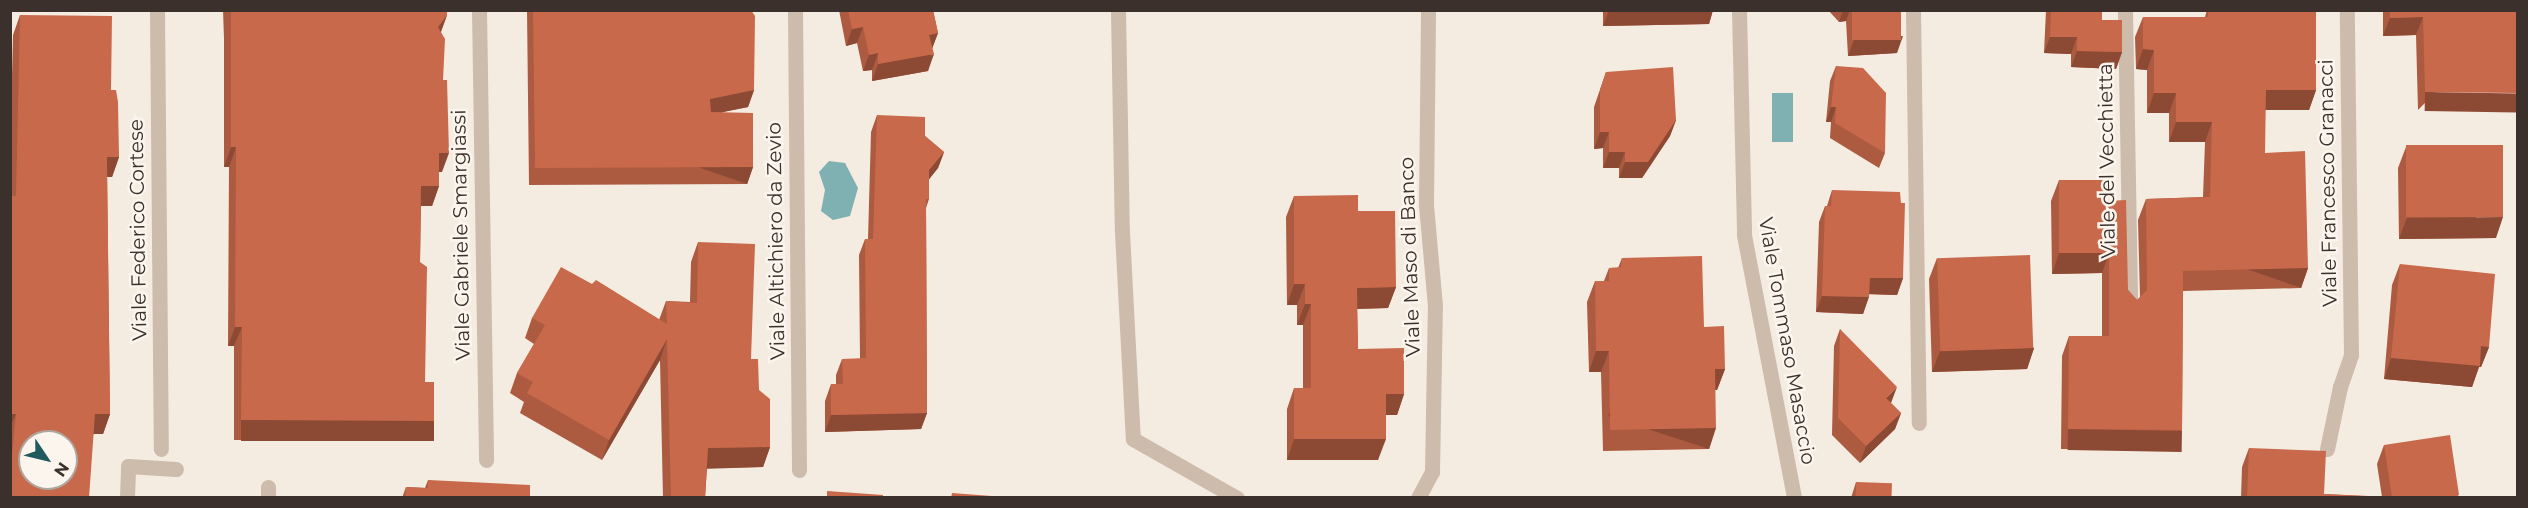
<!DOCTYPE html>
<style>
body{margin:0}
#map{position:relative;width:2528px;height:508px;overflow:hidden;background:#f4ebe1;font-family:Montserrat,sans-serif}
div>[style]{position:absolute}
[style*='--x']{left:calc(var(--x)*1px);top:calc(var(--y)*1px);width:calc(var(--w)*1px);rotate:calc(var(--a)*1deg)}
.water>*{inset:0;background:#7fb0b2;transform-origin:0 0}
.minor>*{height:15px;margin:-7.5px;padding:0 7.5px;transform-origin:7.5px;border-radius:7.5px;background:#cdbbac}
.wall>*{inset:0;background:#ac5a40}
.shaded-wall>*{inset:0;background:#8c4a34;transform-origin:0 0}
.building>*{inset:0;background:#c8694b;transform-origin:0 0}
span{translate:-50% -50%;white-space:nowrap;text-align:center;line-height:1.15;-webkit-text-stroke:5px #fbf5ee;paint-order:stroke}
.street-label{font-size:20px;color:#3b302b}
.frame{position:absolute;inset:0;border:12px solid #3b302b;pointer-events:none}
.north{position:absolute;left:18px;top:430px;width:60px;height:60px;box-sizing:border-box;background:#fbf5ee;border:2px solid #aea6a0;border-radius:50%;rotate:125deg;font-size:16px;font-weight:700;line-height:24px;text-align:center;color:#3b302b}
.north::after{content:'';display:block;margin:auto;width:21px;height:27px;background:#1f5a5e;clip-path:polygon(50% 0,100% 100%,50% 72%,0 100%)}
</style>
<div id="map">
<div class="water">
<div style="left:1772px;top:93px;width:21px;height:49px"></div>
<div style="clip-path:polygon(829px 161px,845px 163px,858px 188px,850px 216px,833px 220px,821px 211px,825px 190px,819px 172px)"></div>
</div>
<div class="minor">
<div style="--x:157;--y:10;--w:439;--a:89.5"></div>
<div style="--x:479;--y:10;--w:450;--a:89.1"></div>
<div style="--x:795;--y:10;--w:460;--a:89.5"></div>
<div style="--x:1118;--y:10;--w:222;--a:89"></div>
<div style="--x:1122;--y:232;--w:207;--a:87"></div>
<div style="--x:1133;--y:439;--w:120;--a:29.6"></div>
<div style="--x:1739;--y:10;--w:225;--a:88.7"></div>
<div style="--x:1744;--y:235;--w:268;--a:79.2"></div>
<div style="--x:1913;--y:10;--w:413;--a:89.2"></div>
<div style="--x:2125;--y:10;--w:300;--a:89"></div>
<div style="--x:2327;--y:449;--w:63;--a:-78.2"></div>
<div style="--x:2340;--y:387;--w:34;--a:-71"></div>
<div style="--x:2351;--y:355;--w:345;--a:-90.7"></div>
<div style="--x:127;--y:498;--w:32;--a:-88"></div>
<div style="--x:128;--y:466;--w:48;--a:3.6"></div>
<div style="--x:268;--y:498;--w:11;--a:-90"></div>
<div style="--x:1418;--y:498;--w:30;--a:-62"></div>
<div style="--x:1432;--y:472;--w:166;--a:-89"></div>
<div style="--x:1435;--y:306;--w:101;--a:-95.1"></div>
<div style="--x:1426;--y:205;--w:195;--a:-89.4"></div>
</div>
<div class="wall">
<div style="clip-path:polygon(223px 10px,447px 10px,447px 15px,441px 32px,443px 80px,442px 172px,439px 172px,439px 186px,432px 206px,421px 206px,420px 262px,425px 382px,434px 421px,427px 440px,234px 440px,234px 346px,228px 346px,229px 167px,224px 167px,224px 39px)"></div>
<div style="clip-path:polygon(527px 10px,751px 10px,754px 90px,748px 107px,722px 112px,753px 167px,747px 184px,529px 185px)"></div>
<div style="clip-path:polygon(839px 10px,933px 10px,938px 33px,932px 48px,928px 71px,872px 81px,872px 70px,863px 71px,857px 43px,846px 46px)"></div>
<div style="clip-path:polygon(1603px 10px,1713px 10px,1709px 24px,1603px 26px)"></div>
<div style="clip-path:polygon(1828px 10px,1901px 10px,1897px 53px,1848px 56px,1846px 21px,1839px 22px)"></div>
<div style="clip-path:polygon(2046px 10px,2102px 10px,2102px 20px,2122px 52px,2116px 69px,2071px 67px,2071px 54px,2044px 53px)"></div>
<div style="clip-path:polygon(2207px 10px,2316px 90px,2309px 110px,2265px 110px,2265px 153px,2308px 268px,2301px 288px,2183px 291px,2182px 430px,2174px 450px,2061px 449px,2062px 356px,2069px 336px,2102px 336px,2102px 273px,2052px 274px,2051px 201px,2059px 180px,2106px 201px,2128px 290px,2137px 300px,2140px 297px,2138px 220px,2146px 199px,2203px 197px,2205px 142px,2169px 142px,2169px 113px,2147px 113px,2147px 70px,2136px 69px,2135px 37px,2143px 17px,2205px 17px)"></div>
<div style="clip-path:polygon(2383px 10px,2517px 10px,2418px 110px,2416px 35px,2383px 36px)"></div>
<div style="clip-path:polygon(20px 15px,111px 90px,119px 157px,112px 177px,107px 177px,110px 414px,103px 434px,94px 434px,10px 498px,10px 155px,13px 35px)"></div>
<div style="clip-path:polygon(1836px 66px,1885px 153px,1879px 168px,1830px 138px,1831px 122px,1826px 122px,1830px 81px)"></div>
<div style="clip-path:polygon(1606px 72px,1676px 120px,1670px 136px,1642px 178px,1619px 178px,1619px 168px,1603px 168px,1603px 148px,1594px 149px,1594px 107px)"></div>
<div style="clip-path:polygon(877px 115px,925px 136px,944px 152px,938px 168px,929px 179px,929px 199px,926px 208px,927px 413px,921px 429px,825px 432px,825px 401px,831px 384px,836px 384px,836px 375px,842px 359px,860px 359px,859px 255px,865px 239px,868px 239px,871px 132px)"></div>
<div style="clip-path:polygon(2406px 147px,2496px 238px,2399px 239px,2398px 168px)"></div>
<div style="clip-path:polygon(1832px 190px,1903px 278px,1897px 295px,1869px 294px,1863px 314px,1816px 312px,1819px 222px,1825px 206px,1827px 206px)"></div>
<div style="clip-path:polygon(1294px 196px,1358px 211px,1396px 287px,1388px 308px,1357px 309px,1358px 349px,1404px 394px,1397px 415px,1386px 415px,1378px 460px,1287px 460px,1287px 409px,1294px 388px,1303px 388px,1303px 325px,1297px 325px,1297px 305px,1287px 305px,1286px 217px)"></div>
<div style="clip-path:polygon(698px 242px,751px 359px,759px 390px,770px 447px,763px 467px,707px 468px,705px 498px,663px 498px,660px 360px,602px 460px,520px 413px,524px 402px,510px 393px,517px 373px,534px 344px,525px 338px,532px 318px,592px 284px,659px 320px,666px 301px,690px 302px,691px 262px)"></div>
<div style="clip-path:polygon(1622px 258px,1704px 327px,1725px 369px,1717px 390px,1715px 390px,1709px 449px,1603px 451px,1601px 372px,1589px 372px,1587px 302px,1595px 281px,1604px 281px,1609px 268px,1618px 268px)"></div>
<div style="clip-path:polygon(1937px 258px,2034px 348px,2027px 369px,1932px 372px,1929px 279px)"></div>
<div style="clip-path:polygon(2400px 264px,2489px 347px,2481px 367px,2479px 367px,2472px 387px,2384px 379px,2392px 285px)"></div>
<div style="clip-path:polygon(1840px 329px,1891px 403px,1901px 413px,1895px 429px,1860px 463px,1832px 435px,1834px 346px)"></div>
<div style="clip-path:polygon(2384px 445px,2454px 498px,2241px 498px,2242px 467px,2249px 448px,2324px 494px,2382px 497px,2377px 464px)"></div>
<div style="clip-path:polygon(428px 480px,530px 498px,402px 498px,406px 487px,425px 488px)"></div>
<div style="clip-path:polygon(1856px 482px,1892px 498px,1851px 498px)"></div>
</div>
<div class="shaded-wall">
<div style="clip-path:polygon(1609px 10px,1713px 10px,1709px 24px,1603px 26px)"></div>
<div style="clip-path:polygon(1843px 10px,1850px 10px,1846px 21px,1839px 22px)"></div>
<div style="clip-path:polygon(447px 15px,440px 34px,438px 27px)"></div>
<div style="clip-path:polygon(2423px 17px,2416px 35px,2383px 36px,2390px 18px)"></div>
<div style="clip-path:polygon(863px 27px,857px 43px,846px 46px,852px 29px)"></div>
<div style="clip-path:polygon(938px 33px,932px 49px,929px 35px)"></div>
<div style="clip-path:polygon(1903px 36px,1897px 53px,1848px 56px,1854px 40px)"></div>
<div style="clip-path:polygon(2050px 37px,2077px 37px,2071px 54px,2044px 53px)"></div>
<div style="clip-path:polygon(2143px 49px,2154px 50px,2147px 70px,2136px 69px)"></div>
<div style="clip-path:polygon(2077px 51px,2122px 52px,2116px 69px,2071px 67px)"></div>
<div style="clip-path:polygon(878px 53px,872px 70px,863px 71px,869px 55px)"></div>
<div style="clip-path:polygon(934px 54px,928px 71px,872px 81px,878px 64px)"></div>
<div style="clip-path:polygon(754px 90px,748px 107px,704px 116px,710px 99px)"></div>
<div style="clip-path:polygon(2266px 90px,2316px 90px,2309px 110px,2258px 110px)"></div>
<div style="left:2425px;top:92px;width:92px;height:19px;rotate:1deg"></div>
<div style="clip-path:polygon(2154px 93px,2176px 93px,2169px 113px,2147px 113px)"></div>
<div style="clip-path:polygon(1831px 107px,1836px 107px,1831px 122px,1826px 122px)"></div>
<div style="clip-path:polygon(1676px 120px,1670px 136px,1642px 178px,1619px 178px,1625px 162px)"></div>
<div style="clip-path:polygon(2176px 122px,2212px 122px,2205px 142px,2169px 142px)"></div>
<div style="clip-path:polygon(1600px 132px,1609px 132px,1603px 148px,1594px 149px)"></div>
<div style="clip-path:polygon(231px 147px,236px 147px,229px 167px,224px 167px)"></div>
<div style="clip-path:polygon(944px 152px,938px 168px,923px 187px,929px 170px)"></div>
<div style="clip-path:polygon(1609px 152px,1625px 152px,1619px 168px,1603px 168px)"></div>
<div style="clip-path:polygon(439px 153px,449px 153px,442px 172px,432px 172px)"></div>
<div style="clip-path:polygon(107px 157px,119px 157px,112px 177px,100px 177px)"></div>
<div style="left:753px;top:167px;width:18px;height:218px;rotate:109deg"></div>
<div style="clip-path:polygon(421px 186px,439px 186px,432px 206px,414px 206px)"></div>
<div style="clip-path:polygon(2503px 217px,2496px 238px,2399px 239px,2407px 218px)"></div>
<div style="clip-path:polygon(2059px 253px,2109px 253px,2102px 273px,2052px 274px)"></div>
<div style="left:2308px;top:268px;width:21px;height:125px;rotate:109deg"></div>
<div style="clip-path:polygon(1870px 278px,1903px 278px,1897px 295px,1864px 294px)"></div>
<div style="clip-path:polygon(1294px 284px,1305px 284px,1297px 305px,1287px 305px)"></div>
<div style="clip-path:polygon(1396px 287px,1388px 308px,1349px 309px,1357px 288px)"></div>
<div style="clip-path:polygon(1822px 296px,1869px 297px,1863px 314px,1816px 312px)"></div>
<div style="clip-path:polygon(1305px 304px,1311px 304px,1303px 325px,1297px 325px)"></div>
<div style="clip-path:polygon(235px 327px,242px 327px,234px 346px,228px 346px)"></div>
<div style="clip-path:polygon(667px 339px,660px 360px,602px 460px,609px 440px)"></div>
<div style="clip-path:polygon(2481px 346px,2489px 347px,2481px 367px,2479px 367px,2472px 387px,2384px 379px,2391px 358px)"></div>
<div style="clip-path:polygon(2034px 348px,2027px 369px,1932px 372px,1940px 351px)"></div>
<div style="clip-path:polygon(1596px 351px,1609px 351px,1601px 372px,1589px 372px)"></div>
<div style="clip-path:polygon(1715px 369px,1725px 369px,1717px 390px,1707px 390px)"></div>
<div style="clip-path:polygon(1897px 387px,1891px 403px,1886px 398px)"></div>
<div style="clip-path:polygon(1386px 394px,1404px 394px,1397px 415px,1378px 415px)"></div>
<div style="clip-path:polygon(927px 413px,921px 429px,825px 432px,831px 415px)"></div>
<div style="clip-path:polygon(1901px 413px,1895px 429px,1860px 463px,1866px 446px)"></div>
<div style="clip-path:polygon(10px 414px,16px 414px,10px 427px)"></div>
<div style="clip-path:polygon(95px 414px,110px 414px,103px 434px,88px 434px)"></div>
<div style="left:241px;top:420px;width:193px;height:21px"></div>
<div style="left:1716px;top:428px;width:22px;height:106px;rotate:108deg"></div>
<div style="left:2068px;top:429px;width:114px;height:21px;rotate:1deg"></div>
<div style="clip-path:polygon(1294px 439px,1386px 439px,1378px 460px,1287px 460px)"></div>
<div style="clip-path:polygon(770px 447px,763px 467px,701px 469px,708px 448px)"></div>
</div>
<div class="building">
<div style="clip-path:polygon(231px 10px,447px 10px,447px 15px,438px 27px,445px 39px,443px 80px,447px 80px,449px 153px,439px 153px,439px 186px,421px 186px,420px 262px,427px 267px,425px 382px,434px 382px,434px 421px,241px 420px,242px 327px,235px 327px,236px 147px,231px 147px)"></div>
<div style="clip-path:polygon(533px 10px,751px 10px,755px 16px,754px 90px,710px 99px,711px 112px,753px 113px,753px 167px,535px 168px)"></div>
<div style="clip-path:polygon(848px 10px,933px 10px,938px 33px,929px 35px,934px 54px,878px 64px,878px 53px,869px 55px,863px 27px,852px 29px)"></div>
<div style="left:1852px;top:10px;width:49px;height:30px"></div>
<div style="clip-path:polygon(2051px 10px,2102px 10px,2102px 20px,2122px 20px,2122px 52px,2077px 51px,2077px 37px,2050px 37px)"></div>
<div style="clip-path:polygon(2208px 10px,2316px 10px,2316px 90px,2266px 90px,2265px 153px,2305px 151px,2308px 268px,2183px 271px,2182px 430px,2068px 429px,2069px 336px,2109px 336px,2109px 253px,2059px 253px,2059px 180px,2106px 180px,2106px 201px,2126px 200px,2128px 290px,2137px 300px,2147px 290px,2146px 199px,2210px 197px,2212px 122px,2176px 122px,2176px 93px,2154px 93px,2154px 50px,2143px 49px,2143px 17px,2208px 17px)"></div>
<div style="clip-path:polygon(2390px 10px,2517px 10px,2517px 93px,2425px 92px,2423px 17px,2390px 18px)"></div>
<div style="clip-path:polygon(evenodd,20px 15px,112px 16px,111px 90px,116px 90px,118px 102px,119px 157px,107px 157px,110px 414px,95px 414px,89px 498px,10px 498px,10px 476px,16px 414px,10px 414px,10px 196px,16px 196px,20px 15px,30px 442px,66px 442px,66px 478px,30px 478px,30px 442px)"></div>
<div style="clip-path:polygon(1836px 66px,1863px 68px,1886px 93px,1885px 153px,1835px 123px,1836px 107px,1831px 107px)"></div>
<div style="clip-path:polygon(1673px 67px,1676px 120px,1648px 162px,1625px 162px,1625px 152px,1609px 152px,1609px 132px,1600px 132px,1600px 90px,1606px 72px)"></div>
<div style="clip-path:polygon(877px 115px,925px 117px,925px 136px,944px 152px,929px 170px,929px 199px,926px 199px,927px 413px,831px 415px,831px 384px,843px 384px,842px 359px,866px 358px,865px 239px,873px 239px)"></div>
<div style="left:2503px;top:145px;width:72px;height:97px;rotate:90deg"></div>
<div style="clip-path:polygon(1832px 190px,1900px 192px,1901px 203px,1905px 203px,1903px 278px,1870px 278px,1869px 297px,1822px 296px,1825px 206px,1831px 206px)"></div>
<div style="clip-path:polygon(1358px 195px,1358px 211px,1395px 211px,1396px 287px,1357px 288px,1358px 349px,1404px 348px,1404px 394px,1386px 394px,1386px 439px,1294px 439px,1294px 388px,1311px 388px,1311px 304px,1305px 304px,1305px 284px,1294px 284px,1294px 196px)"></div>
<div style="clip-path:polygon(698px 242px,755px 244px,751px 359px,758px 359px,759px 390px,770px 399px,770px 447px,708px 448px,705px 498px,671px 498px,667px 339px,609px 440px,527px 393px,533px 382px,517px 373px,545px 325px,532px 318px,561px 267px,592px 284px,596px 280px,667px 324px,666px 301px,697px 303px)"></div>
<div style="left:2030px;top:255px;width:93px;height:93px;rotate:88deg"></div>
<div style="clip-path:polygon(1702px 256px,1704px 327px,1724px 326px,1725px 369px,1715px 369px,1716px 428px,1610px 430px,1609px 351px,1596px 351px,1595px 281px,1609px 281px,1609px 268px,1621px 267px,1622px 258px)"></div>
<div style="clip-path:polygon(2400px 264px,2495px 274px,2489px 347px,2481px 346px,2480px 366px,2391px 358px)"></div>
<div style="clip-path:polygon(1840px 329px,1897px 387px,1886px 398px,1901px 413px,1866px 446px,1838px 418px)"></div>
<div style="clip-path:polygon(2450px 435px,2459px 495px,2454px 498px,2247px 498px,2249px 448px,2326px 451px,2324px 494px,2392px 497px,2384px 445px)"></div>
<div style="clip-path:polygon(428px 480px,530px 485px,530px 498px,405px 498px,406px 487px,428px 488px)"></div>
<div style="left:1856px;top:482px;width:36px;height:16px;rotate:2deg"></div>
<div style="clip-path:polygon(827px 491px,883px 495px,883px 498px,827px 498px)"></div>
<div style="clip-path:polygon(952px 493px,1019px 498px,951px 498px)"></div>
</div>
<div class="street-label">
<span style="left:2107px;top:161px;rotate:-91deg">Viale del Vecchietta</span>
<span style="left:2328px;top:183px;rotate:-91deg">Viale Francesco Granacci</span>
<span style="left:138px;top:230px;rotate:-91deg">Viale Federico Cortese</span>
<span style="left:461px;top:235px;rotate:-91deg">Viale Gabriele Smargiassi</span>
<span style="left:776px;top:241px;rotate:-91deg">Viale Altichiero da Zevio</span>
<span style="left:1410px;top:257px;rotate:-92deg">Viale Maso di Banco</span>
<span style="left:1787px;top:341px;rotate:80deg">Viale Tommaso Masaccio</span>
</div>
<div class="frame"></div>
<div class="north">N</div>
</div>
